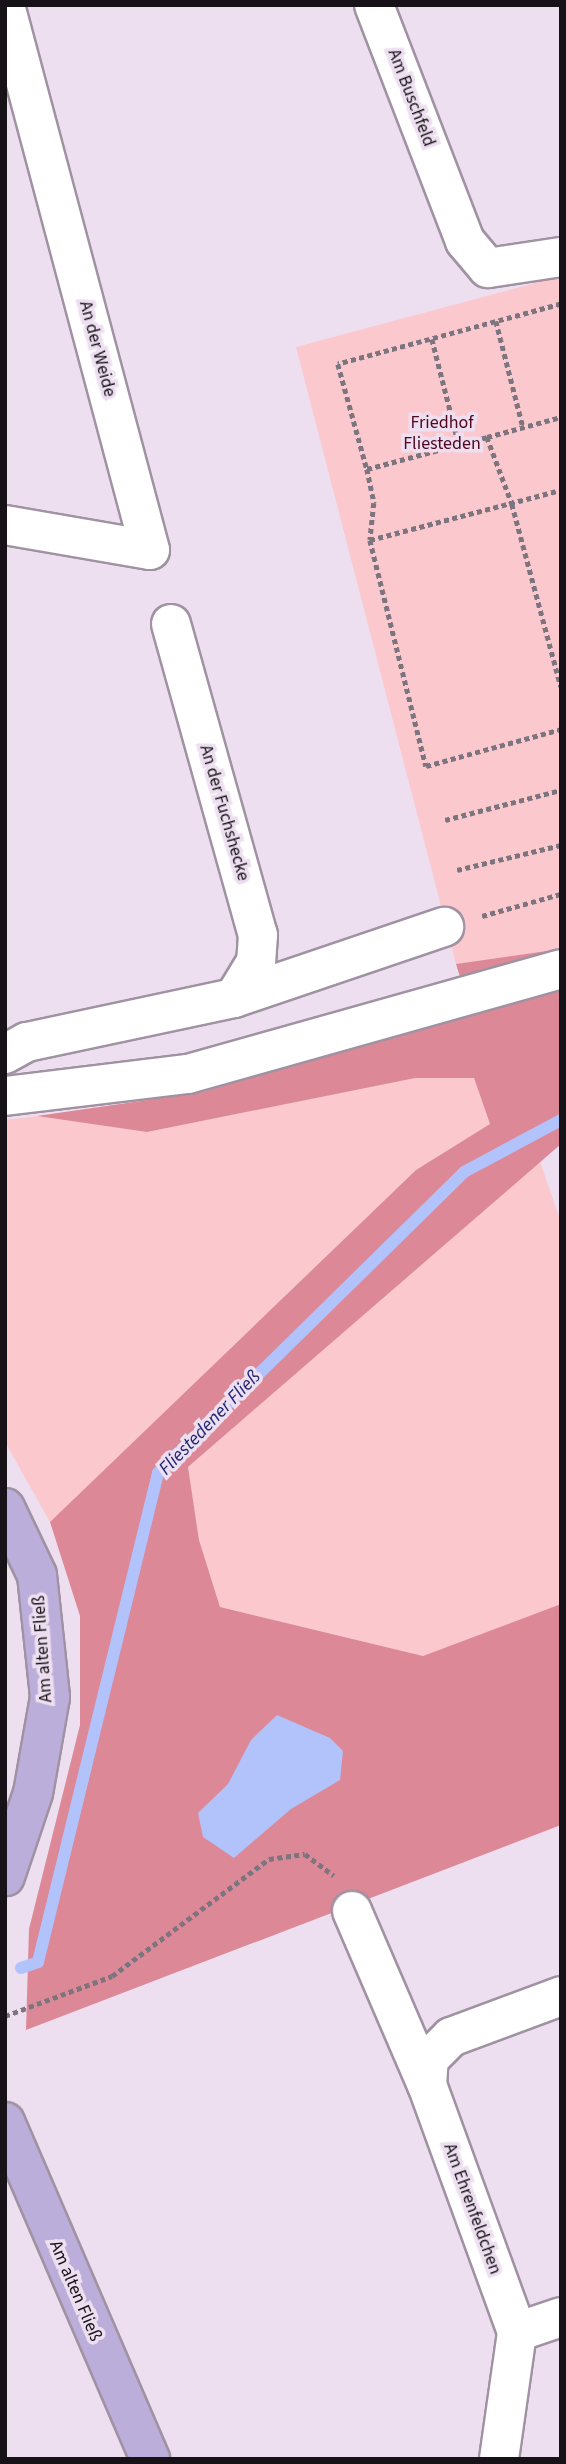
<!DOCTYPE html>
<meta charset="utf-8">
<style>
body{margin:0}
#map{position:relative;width:566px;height:2464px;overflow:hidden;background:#eddff0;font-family:"Source Sans 3",sans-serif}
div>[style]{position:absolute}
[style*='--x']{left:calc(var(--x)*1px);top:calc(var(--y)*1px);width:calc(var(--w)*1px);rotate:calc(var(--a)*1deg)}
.green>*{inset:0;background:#fbc8ce}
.forest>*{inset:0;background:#dc8896}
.water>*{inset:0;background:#b2c2fb}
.stream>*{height:12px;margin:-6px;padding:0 6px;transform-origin:6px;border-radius:6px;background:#b2c2fb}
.path>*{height:4.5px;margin-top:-2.25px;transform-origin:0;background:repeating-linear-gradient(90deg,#7c747e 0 5px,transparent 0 8.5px)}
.roads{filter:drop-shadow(2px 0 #a092a2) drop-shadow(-2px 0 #a092a2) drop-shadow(0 2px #a092a2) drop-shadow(0 -2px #a092a2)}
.minor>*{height:38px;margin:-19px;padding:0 19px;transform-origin:19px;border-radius:19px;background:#fff}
.major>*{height:38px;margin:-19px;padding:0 19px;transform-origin:19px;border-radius:19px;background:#bbaeda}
span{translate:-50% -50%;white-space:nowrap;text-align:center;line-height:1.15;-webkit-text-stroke:7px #eddff0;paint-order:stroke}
.street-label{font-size:18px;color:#161217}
.park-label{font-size:18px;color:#51051e}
.water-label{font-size:19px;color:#1e2473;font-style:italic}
.frame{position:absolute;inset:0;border:7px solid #161217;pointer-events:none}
</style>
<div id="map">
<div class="green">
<div style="clip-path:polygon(561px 276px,561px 949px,456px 964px,296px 347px)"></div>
<div style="clip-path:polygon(412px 1078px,474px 1078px,490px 1124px,416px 1170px,50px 1522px,5px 1442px,5px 1120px,37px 1116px,147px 1132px)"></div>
<div style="clip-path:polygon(539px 1159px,561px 1222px,561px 1604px,423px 1656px,220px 1607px,199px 1540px,188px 1467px)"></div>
</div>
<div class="forest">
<div style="clip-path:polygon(561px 949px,561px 1144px,188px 1467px,199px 1540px,220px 1607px,423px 1656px,561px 1604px,561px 1825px,26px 2030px,29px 1929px,80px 1725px,80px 1616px,50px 1522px,416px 1170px,490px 1124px,474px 1078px,415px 1078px,147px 1132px,37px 1116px,203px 1092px,470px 1009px,456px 964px)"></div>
</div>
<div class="water">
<div style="clip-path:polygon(277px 1715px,330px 1738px,343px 1751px,340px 1780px,291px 1809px,234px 1858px,203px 1837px,198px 1813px,228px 1784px,251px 1740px)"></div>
</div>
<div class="stream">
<div style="--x:21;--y:1968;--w:18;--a:-19"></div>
<div style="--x:38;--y:1962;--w:504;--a:-76.21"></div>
<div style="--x:158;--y:1473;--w:429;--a:-44.5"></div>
<div style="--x:464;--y:1172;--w:110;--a:-28.2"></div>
</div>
<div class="path">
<div style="--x:561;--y:304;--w:231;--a:164.9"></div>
<div style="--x:338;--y:364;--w:109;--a:74.6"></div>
<div style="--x:367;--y:469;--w:124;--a:-14.9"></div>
<div style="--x:487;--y:437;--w:72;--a:69.5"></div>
<div style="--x:512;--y:504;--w:189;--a:75"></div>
<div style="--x:496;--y:321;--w:109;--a:75.7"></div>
<div style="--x:432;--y:339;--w:109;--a:75.7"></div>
<div style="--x:487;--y:437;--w:77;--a:-15.1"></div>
<div style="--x:367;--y:469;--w:35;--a:78"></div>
<div style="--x:374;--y:503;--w:37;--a:96"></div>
<div style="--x:370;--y:540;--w:233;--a:76.1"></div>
<div style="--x:426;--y:766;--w:140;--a:-15.3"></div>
<div style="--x:370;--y:540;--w:197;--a:-14.7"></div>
<div style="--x:445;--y:820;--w:120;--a:-14.5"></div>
<div style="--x:457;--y:870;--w:107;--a:-13.5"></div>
<div style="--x:482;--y:916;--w:82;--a:-15.6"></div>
<div style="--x:5;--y:2016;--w:114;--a:-20.5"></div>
<div style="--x:112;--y:1976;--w:196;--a:-36.7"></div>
<div style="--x:269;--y:1859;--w:36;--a:-8"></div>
<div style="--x:305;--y:1854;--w:36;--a:37"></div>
</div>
<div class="roads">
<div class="minor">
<div style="--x:374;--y:5;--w:253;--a:68.9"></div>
<div style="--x:465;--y:241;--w:35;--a:50"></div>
<div style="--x:488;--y:268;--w:74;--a:-8.6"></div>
<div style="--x:5;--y:525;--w:147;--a:9.8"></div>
<div style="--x:150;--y:550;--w:564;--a:-104.9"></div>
<div style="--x:171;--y:624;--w:323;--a:74.4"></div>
<div style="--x:258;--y:935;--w:27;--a:94"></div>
<div style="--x:256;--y:962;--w:42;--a:121.4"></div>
<div style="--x:5;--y:1054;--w:25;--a:-29"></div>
<div style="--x:27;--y:1042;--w:212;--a:-12"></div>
<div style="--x:234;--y:998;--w:222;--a:-18.7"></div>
<div style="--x:5;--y:1096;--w:184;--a:-6.9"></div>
<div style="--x:188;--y:1074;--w:387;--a:-15.7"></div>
<div style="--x:352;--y:1911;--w:189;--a:66.7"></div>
<div style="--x:517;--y:2332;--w:46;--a:-18.8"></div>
<div style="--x:499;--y:2459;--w:128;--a:-81.9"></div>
<div style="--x:517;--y:2332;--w:263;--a:-110"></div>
<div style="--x:427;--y:2085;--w:26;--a:-86"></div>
<div style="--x:429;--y:2059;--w:31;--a:-45"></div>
<div style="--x:451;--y:2037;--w:117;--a:-20.4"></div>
</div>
<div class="major">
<div style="--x:5;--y:1508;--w:74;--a:64.5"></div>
<div style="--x:37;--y:1575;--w:123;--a:83.9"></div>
<div style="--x:50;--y:1697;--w:97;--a:100"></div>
<div style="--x:33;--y:1793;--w:88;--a:108.6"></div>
<div style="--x:5;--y:2122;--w:367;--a:66.7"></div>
</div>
</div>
<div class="street-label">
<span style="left:411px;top:98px;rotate:69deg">Am Buschfeld</span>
<span style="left:97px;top:349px;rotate:75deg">An der Weide</span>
<span style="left:224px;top:813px;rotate:74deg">An der Fuchshecke</span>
<span style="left:43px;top:1649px;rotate:-94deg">Am alten Fließ</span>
<span style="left:472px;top:2209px;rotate:70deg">Am Ehrenfeldchen</span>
<span style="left:75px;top:2291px;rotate:67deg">Am alten Fließ</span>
</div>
<div class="park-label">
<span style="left:442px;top:434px">Friedhof<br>Fliesteden</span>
</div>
<div class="water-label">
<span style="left:210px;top:1423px;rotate:-46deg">Fliestedener Fließ</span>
</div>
<div class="frame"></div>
</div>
